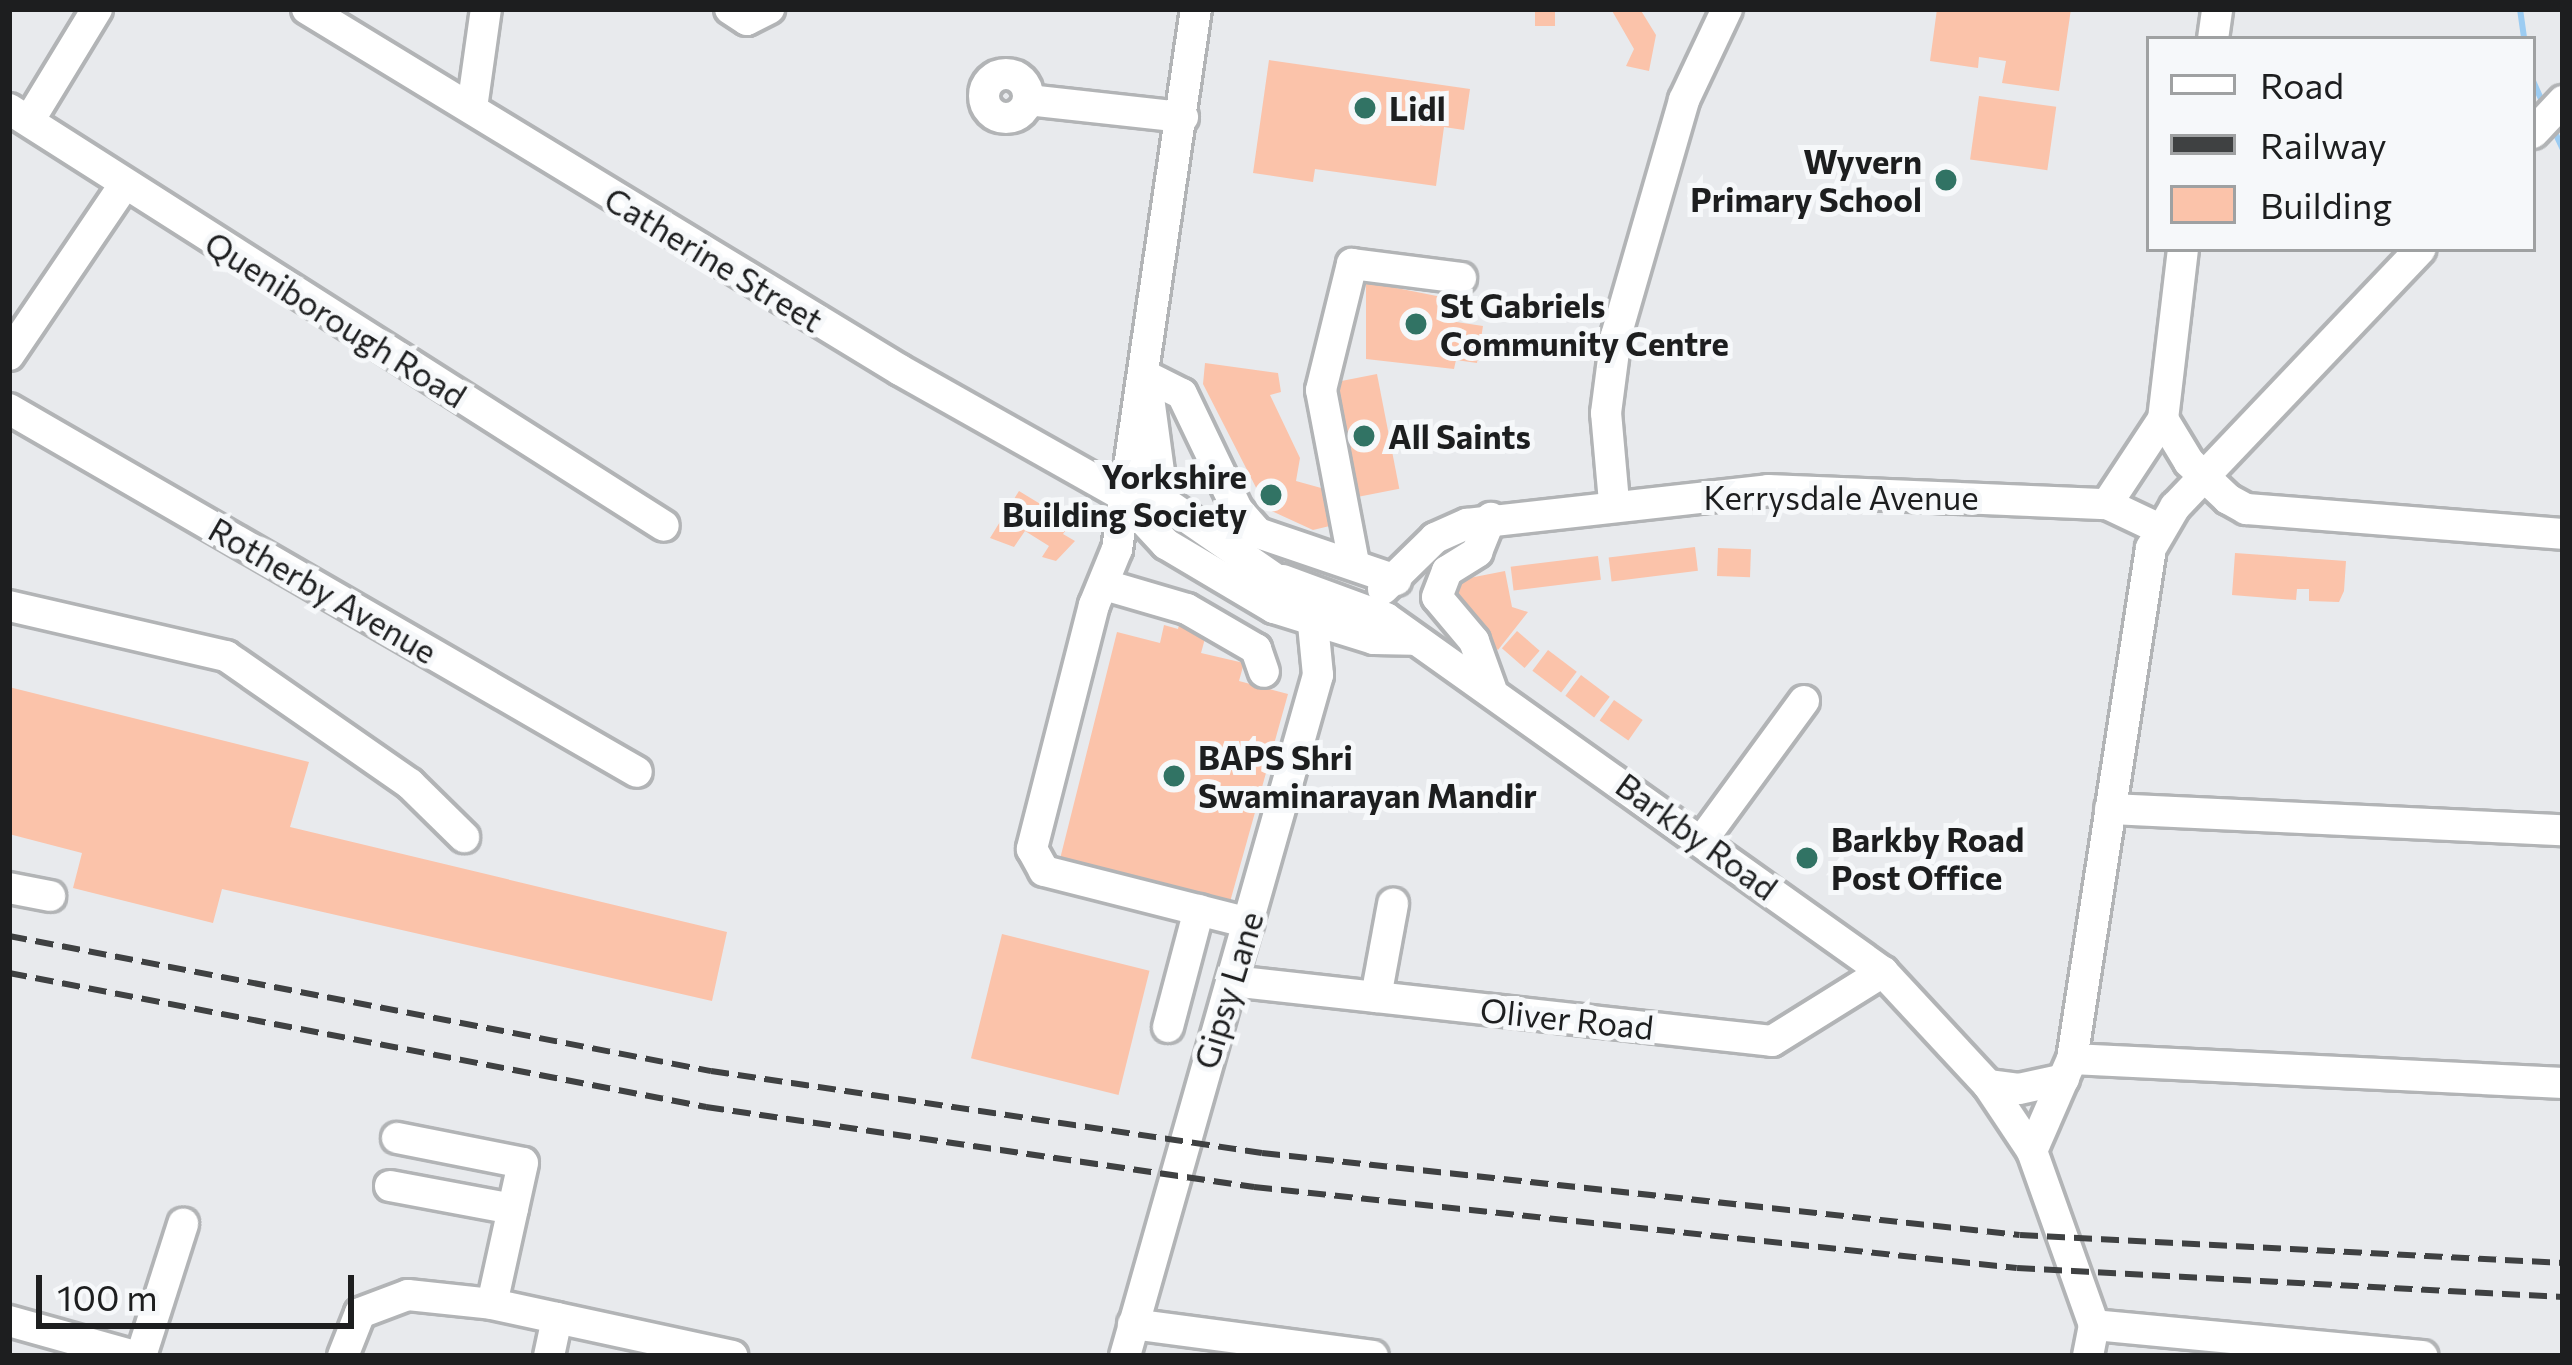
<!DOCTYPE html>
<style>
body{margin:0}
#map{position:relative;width:2572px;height:1365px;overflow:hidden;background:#e8eaed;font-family:Commissioner,sans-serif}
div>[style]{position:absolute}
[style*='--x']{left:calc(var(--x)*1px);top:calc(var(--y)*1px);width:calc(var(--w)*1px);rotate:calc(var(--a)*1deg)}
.stream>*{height:6px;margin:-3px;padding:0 3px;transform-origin:3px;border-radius:3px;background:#9cccf2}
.building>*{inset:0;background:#fbc3aa;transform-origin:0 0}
.roads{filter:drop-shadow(3px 0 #b2b4b6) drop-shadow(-3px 0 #b2b4b6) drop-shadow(0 3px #b2b4b6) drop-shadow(0 -3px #b2b4b6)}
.minor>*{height:30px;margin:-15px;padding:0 15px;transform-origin:15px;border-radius:15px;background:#fff}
.minor>.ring{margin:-15px;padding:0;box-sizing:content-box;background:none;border:30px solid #fff;border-radius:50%}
.rail>*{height:6px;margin-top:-3px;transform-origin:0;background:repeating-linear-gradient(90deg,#3f4142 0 18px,transparent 0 27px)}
.dots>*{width:33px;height:33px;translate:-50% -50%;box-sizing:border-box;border:6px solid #f6f8fa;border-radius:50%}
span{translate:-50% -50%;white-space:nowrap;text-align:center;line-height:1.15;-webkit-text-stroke:10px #f6f8fa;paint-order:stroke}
.poi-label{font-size:33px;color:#1d1e1f;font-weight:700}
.left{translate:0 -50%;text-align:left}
.right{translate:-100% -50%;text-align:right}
.street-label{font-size:33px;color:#1d1e1f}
.frame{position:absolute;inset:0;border:12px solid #1d1e1f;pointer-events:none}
.legend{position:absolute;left:2146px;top:36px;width:390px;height:216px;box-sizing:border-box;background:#f6f8fa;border:3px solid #9fa1a2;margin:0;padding:15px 21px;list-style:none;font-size:36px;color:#1d1e1f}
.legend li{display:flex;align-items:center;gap:24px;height:60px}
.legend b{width:60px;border:3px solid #9fa1a2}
.scale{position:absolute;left:36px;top:1275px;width:318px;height:54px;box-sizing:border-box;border:6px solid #1d1e1f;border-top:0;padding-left:15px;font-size:36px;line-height:42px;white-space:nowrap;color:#1d1e1f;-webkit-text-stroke:9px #f6f8fa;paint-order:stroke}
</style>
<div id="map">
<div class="stream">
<div style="--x:2520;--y:9;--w:30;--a:82"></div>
<div style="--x:2533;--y:81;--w:30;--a:66"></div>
<div style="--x:2552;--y:126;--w:26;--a:65"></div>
</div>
<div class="building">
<div style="left:1535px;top:9px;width:20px;height:17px"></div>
<div style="clip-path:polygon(1611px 9px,1640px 9px,1656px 35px,1649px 71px,1626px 66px,1634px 49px)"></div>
<div style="clip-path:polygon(1937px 9px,2071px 9px,2059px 91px,2002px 83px,2006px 61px,1979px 57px,1978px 68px,1930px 61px)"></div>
<div style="clip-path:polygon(1269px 60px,1470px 89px,1464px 130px,1444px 127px,1436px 186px,1315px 169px,1313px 182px,1253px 173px)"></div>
<div style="left:1979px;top:96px;width:78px;height:64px;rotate:8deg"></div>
<div style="clip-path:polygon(1366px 282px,1447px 298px,1443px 320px,1483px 326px,1477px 363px,1456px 360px,1454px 369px,1366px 359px)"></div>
<div style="clip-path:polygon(1205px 363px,1278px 373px,1281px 392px,1270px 395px,1300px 458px,1296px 481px,1332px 491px,1338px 524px,1313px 530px,1267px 509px,1203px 384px)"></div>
<div style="left:1377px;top:374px;width:117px;height:48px;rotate:79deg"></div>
<div style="clip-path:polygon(1019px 491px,1042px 505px,1033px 515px,1041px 520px,1047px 509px,1071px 523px,1063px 534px,1075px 541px,1056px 561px,1042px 557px,1049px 546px,1025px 531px,1014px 547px,990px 538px)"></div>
<div style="left:1695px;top:547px;width:24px;height:87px;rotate:83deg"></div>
<div style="left:1718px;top:548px;width:33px;height:28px;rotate:2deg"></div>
<div style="clip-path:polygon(2235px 553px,2346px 561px,2344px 591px,2339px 602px,2309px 601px,2309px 589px,2297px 589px,2296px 600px,2232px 595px)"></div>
<div style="left:1598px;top:556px;width:24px;height:88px;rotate:83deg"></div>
<div style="clip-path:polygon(1505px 571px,1512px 607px,1528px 612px,1498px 650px,1455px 612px,1452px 594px,1459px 580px)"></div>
<div style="clip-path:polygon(1180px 620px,1206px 635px,1201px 653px,1244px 663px,1239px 681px,1288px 694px,1230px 902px,1060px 859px,1117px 632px,1160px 643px,1164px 625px,1178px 629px)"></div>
<div style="left:1517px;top:631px;width:30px;height:23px;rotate:41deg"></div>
<div style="left:1548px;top:650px;width:36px;height:26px;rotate:37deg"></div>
<div style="left:1581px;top:675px;width:36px;height:26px;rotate:37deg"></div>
<div style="clip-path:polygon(9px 687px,309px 762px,290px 827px,727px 932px,712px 1001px,222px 889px,213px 923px,73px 888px,82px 853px,9px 834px)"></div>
<div style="left:1614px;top:700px;width:35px;height:25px;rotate:35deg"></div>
<div style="left:1002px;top:934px;width:152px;height:128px;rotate:14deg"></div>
</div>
<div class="roads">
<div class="minor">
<div style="--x:307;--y:9;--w:694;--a:31.33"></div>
<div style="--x:900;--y:370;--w:275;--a:29.4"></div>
<div style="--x:730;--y:9;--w:20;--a:33"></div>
<div style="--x:747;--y:20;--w:25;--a:-27"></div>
<div style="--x:1196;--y:9;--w:546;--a:98.32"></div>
<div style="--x:1117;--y:549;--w:61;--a:112.3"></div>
<div style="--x:1094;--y:605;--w:252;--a:104.3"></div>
<div style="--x:1032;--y:849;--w:25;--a:61"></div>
<div style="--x:1044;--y:871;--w:211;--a:14.2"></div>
<div style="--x:2213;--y:39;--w:30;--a:-82"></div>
<div class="ring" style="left:984px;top:74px;width:14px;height:14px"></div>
<div style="--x:1028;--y:100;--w:156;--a:6.3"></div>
<div style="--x:472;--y:108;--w:100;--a:-82"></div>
<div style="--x:9;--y:109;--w:776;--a:32.48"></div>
<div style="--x:29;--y:121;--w:131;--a:-58.7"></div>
<div style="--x:2533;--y:133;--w:44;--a:-46.8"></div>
<div style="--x:2183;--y:249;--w:171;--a:96.7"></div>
<div style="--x:2163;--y:419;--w:50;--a:58.8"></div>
<div style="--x:2189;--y:462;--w:54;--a:43.5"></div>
<div style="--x:2228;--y:499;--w:21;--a:29"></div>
<div style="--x:2246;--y:509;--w:318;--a:4.5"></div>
<div style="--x:9;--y:355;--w:205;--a:-55.9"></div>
<div style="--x:9;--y:409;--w:725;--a:30.03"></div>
<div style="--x:1126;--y:501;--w:59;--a:47.1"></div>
<div style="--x:1166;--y:544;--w:126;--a:30.7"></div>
<div style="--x:1274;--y:608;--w:105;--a:17.2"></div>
<div style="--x:1374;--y:639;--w:39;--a:1"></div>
<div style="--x:1614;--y:502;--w:89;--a:-95.1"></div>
<div style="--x:1606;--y:413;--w:78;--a:-82.6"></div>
<div style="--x:1616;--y:336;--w:246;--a:-73.9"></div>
<div style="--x:1684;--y:100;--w:101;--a:-64.7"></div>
<div style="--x:2107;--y:504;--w:102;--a:-56.6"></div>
<div style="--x:1354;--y:563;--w:176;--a:-100.8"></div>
<div style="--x:1321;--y:390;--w:130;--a:-76.2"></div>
<div style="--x:1352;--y:264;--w:110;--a:7.3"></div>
<div style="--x:1283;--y:580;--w:110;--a:20.3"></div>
<div style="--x:1386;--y:618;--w:610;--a:35.46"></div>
<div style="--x:1883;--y:972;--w:154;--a:47.1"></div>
<div style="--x:1988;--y:1085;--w:79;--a:56.3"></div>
<div style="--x:2032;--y:1151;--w:185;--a:70.4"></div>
<div style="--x:2094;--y:1325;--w:32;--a:101"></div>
<div style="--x:1105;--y:585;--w:85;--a:16.3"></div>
<div style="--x:1187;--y:609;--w:80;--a:30.1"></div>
<div style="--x:1256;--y:649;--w:24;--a:71"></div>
<div style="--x:1383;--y:589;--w:73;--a:-44.4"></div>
<div style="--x:1435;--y:538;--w:35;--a:-24"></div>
<div style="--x:1467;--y:524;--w:303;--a:-6.4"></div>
<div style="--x:1768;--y:490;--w:339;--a:2.4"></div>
<div style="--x:2107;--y:504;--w:59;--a:25.3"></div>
<div style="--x:9;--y:606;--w:223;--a:13"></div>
<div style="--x:226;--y:656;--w:224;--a:34.8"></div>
<div style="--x:410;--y:784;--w:76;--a:44.5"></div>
<div style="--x:1491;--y:688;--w:50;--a:-109.9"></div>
<div style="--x:1474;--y:641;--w:57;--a:-130.1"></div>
<div style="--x:1437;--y:597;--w:28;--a:-69"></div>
<div style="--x:1447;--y:571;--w:36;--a:-32"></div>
<div style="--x:1477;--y:552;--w:37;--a:-68"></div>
<div style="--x:2110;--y:809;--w:453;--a:2.7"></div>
<div style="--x:1703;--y:839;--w:171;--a:-53.8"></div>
<div style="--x:9;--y:888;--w:42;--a:11"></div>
<div style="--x:1232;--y:981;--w:543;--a:6.34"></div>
<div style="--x:1772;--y:1041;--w:131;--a:-31.9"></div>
<div style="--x:1376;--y:997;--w:95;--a:-79.6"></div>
<div style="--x:1168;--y:1027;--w:121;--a:-75.2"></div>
<div style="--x:2072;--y:1059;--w:492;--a:2.8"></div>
<div style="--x:1988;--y:1085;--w:31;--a:7"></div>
<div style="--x:2019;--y:1089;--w:46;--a:-12.5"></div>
<div style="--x:397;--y:1138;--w:128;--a:11.2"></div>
<div style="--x:523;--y:1163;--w:144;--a:102.4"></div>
<div style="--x:2032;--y:1151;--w:100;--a:-66.5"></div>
<div style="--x:2072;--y:1059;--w:517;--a:-81.21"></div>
<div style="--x:2151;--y:548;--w:48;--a:-59.7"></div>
<div style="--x:2175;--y:507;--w:356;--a:-46.4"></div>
<div style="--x:390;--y:1186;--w:125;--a:10.6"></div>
<div style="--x:9;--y:1321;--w:130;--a:15.6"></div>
<div style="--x:1133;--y:1324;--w:242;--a:7.6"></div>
<div style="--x:2094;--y:1325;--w:330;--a:5.4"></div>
<div style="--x:141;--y:1356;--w:139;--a:-72.3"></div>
<div style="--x:343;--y:1356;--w:46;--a:-68.4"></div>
<div style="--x:360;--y:1313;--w:51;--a:-20.6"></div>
<div style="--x:408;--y:1295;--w:84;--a:6.1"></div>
<div style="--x:492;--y:1304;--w:246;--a:12.2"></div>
<div style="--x:549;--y:1356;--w:39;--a:-78"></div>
<div style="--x:1125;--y:1356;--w:708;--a:-74.18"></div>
<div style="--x:1318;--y:675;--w:51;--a:-95.6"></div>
<div style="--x:1313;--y:624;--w:39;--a:-121"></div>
<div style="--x:1293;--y:591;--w:158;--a:-145.3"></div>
<div style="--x:1163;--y:501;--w:126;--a:-97.7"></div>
<div style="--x:1146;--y:376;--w:40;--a:26.6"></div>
<div style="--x:1182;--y:394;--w:127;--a:64.4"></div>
<div style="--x:1237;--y:509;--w:32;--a:49"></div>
<div style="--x:1258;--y:533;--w:146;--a:18.8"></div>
</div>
</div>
<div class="rail">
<div style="--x:9;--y:936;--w:715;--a:10.89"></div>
<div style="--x:711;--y:1071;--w:557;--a:8.46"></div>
<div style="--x:1262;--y:1153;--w:762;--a:6.17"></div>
<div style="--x:2020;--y:1235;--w:544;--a:2.95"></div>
<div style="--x:9;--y:973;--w:710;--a:10.88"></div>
<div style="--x:706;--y:1107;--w:554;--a:8.31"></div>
<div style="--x:1254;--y:1187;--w:767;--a:6.06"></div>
<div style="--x:2017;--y:1268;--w:547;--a:3.04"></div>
</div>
<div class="dots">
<div style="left:1365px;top:108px;background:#317364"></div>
<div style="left:1946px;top:180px;background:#317364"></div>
<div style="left:1416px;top:324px;background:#317364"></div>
<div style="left:1364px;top:436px;background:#317364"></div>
<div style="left:1271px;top:495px;background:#317364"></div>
<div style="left:1174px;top:776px;background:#317364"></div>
<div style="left:1807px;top:858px;background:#317364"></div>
</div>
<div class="poi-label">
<span class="left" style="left:1389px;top:108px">Lidl</span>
<span class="right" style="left:1922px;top:180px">Wyvern<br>Primary School</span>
<span class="left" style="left:1440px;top:324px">St Gabriels<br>Community Centre</span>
<span class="left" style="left:1388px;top:436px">All Saints</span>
<span class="right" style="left:1247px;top:495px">Yorkshire<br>Building Society</span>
<span class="left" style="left:1198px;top:776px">BAPS Shri<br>Swaminarayan Mandir</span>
<span class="left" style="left:1831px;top:858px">Barkby Road<br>Post Office</span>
</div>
<div class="street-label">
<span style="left:714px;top:259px;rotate:31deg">Catherine Street</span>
<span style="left:336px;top:319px;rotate:32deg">Queniborough Road</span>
<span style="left:1841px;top:497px">Kerrysdale Avenue</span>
<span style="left:323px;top:590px;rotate:30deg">Rotherby Avenue</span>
<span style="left:1697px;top:836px;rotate:36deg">Barkby Road</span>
<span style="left:1228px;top:990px;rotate:-73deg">Gipsy Lane</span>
<span style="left:1567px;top:1018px;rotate:6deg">Oliver Road</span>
</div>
<div class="frame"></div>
<ul class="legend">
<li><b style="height:15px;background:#fff"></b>Road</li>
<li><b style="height:15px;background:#3f4142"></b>Railway</li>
<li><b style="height:33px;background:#fbc3aa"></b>Building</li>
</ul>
<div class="scale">100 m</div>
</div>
